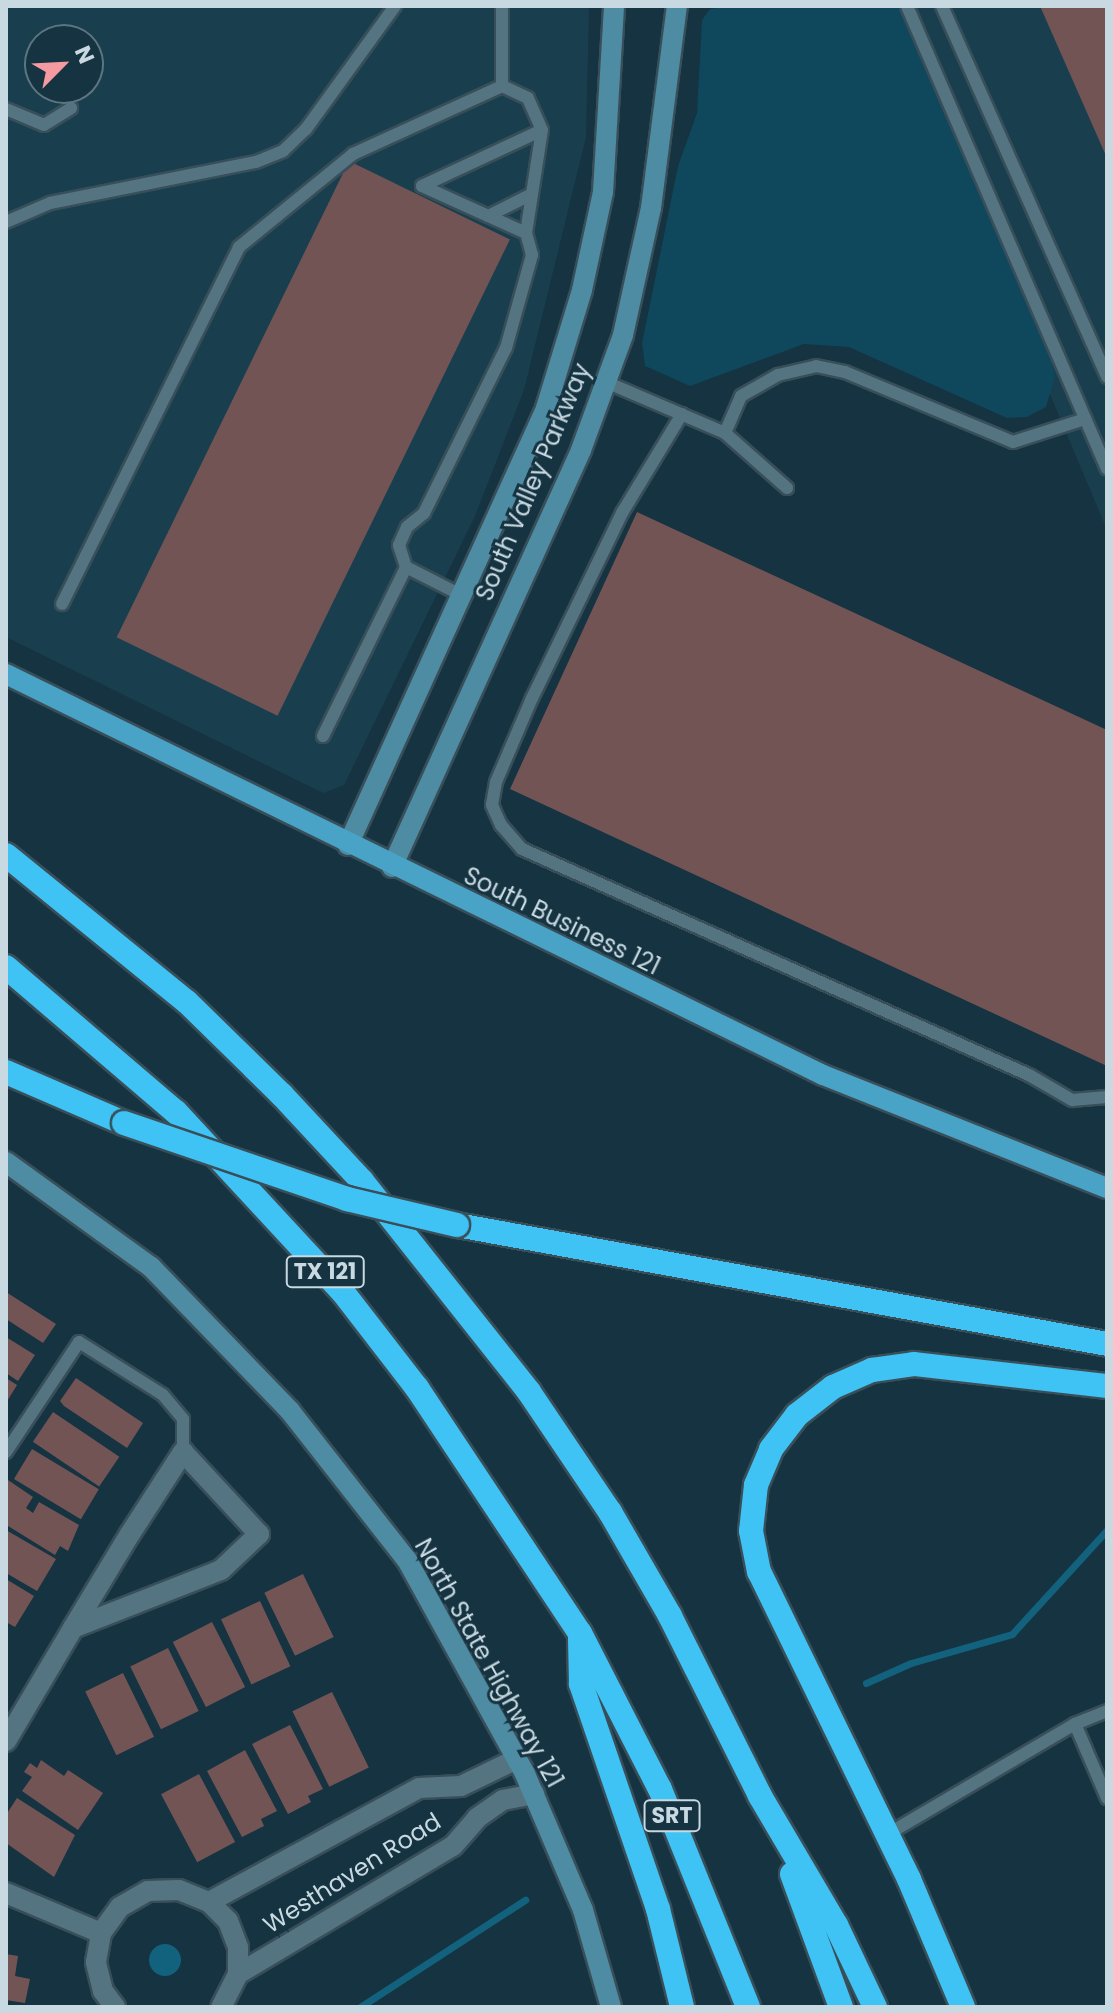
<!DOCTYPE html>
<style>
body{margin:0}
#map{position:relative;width:1113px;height:2013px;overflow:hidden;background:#153340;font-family:Poppins,sans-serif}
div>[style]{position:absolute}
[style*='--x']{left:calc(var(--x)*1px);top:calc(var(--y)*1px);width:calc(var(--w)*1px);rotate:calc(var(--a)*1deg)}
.built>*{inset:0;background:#193f4f}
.green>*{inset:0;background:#0f475c}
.water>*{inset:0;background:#12617d}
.round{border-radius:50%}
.stream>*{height:7px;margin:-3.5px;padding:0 3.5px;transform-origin:3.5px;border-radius:3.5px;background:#12617d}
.building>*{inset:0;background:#735455;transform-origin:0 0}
.roads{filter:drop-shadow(2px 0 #384f5a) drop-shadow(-2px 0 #384f5a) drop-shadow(0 2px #384f5a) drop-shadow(0 -2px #384f5a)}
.service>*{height:12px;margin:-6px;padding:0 6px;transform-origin:6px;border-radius:6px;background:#557482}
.minor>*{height:20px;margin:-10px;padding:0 10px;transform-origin:10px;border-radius:10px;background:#557482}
.secondary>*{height:20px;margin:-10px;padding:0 10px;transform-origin:10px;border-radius:10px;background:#4e8ca4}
.primary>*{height:20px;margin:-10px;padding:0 10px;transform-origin:10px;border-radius:10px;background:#48a3c7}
.motorway>*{height:24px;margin:-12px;padding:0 12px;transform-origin:12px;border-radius:12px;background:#3fc3f5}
.bridges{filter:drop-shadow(2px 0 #384f5a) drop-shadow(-2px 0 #384f5a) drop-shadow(0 2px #384f5a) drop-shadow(0 -2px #384f5a)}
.motorway-bridge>*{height:24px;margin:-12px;padding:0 12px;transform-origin:12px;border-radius:12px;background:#3fc3f5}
span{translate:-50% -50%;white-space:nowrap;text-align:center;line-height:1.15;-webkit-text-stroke:6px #153340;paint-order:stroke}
.shield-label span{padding:2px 6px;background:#153340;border:2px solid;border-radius:6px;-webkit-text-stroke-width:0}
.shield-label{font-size:22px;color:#c8d9e1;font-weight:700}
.street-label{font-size:24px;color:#c8d9e1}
.frame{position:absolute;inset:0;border:8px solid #c8d9e1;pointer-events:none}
.north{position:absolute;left:24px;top:24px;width:80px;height:80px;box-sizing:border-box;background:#153340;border:2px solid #5d7580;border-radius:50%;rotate:66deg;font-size:22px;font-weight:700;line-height:32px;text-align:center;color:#c8d9e1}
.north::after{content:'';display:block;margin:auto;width:28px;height:36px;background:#f49aa0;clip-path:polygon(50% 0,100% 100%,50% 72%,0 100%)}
</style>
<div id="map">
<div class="built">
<div style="clip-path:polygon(evenodd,6px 6px,589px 6px,586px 137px,524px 390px,475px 516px,344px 785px,323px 793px,6px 637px,6px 6px,40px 40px,88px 40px,88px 88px,40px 88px,40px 40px)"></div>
<div style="clip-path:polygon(887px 6px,1107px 6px,1107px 530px)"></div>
</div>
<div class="green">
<div style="clip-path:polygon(733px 6px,900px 6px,1052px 362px,1055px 377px,1046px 407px,1027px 417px,1007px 418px,849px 347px,804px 344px,690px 386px,645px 366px,642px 343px,648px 314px,678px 166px,697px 113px,702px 20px,710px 9px)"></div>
</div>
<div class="water">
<div class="round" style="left:149px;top:1944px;width:32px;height:32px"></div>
</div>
<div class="stream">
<div style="--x:866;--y:1683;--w:49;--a:-24"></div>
<div style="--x:911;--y:1663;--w:105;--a:-16"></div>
<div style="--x:1012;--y:1634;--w:141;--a:-47.6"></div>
<div style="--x:360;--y:2007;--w:197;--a:-33"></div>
</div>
<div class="building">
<div style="clip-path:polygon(1040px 6px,1107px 6px,1107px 158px)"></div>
<div style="left:349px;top:161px;width:179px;height:530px;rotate:26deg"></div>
<div style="clip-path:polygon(637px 512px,1107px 730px,1107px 1066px,510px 789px)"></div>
<div style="clip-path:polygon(6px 1292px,56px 1324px,43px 1343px,6px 1319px)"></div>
<div style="clip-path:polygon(6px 1337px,35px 1355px,18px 1381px,6px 1373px)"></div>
<div style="clip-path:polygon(6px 1378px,17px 1385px,6px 1403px)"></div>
<div style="clip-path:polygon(76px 1378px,143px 1423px,127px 1448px,64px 1406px,60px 1401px)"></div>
<div style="left:53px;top:1412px;width:80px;height:36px;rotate:34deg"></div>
<div style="left:32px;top:1449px;width:78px;height:35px;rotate:31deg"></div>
<div style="clip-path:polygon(8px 1480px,33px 1497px,26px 1508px,33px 1513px,39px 1502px,79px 1525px,68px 1551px,60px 1546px,55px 1555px,8px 1526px)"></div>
<div style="clip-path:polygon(6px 1530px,56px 1559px,37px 1591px,6px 1573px)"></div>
<div style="left:303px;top:1574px;width:70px;height:43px;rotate:64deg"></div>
<div style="clip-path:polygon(6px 1579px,34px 1596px,15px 1627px,6px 1622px)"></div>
<div style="left:260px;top:1601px;width:72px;height:43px;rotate:65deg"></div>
<div style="left:212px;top:1622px;width:73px;height:44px;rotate:63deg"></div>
<div style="left:168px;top:1648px;width:70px;height:42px;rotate:64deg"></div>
<div style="left:123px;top:1673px;width:71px;height:42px;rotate:64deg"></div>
<div style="left:332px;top:1692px;width:84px;height:44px;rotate:64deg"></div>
<div style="clip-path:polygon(290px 1725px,323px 1789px,308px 1796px,311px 1802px,288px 1814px,252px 1744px)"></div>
<div style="clip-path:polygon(245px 1750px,277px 1811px,261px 1819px,264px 1826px,242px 1837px,207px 1771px)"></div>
<div style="clip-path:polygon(41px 1760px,64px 1776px,68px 1770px,103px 1793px,78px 1830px,22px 1791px,32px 1777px,24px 1772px,30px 1763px,37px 1768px)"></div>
<div style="left:199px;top:1774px;width:77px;height:43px;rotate:62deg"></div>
<div style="clip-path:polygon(17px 1798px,75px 1835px,54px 1877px,6px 1843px,6px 1815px)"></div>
<div style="clip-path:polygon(6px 1954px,18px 1956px,15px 1976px,30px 1979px,25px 2003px,6px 2000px)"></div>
</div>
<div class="roads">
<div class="service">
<div style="--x:907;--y:6;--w:504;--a:66.64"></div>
<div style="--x:942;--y:6;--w:406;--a:66"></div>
<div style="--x:6;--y:109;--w:41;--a:22.8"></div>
<div style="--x:44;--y:125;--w:32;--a:-32"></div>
<div style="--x:422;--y:186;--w:132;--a:-25"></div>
<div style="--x:422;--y:186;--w:114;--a:24.3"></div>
<div style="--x:488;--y:216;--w:49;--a:-26.6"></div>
<div style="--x:6;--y:222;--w:48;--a:-23.4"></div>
<div style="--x:50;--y:203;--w:210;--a:-11.3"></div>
<div style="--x:256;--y:162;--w:29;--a:-22"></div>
<div style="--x:283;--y:151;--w:32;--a:-44"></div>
<div style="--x:306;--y:129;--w:152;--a:-54.1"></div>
<div style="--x:606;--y:382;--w:129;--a:23.2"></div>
<div style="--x:725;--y:433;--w:40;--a:-66.6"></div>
<div style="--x:741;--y:396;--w:43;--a:-29.6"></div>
<div style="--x:778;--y:375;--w:39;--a:-13"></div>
<div style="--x:816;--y:366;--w:30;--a:12"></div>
<div style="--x:845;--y:372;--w:182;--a:22.6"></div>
<div style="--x:1013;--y:442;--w:76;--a:-17.7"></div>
<div style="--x:682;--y:414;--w:116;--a:121.2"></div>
<div style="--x:622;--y:513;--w:206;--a:115.9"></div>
<div style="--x:532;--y:698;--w:91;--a:113.2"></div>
<div style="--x:496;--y:782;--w:23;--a:100"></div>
<div style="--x:492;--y:805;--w:22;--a:66"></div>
<div style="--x:501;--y:825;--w:32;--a:49"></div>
<div style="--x:522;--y:849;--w:555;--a:24.03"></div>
<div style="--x:1029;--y:1075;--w:50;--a:30.2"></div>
<div style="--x:1072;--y:1100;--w:35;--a:-5"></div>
<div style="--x:725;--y:433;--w:83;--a:41.6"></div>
<div style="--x:461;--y:595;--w:62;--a:-153"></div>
<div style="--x:406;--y:567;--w:23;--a:-108"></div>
<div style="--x:399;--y:545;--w:20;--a:-66"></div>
<div style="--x:407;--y:527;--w:22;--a:-39"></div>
<div style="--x:424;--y:513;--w:184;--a:-63.6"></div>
<div style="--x:506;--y:348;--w:97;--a:-74.4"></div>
<div style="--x:532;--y:255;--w:23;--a:-105"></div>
<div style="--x:526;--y:233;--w:104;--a:-81.2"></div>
<div style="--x:542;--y:130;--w:35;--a:-114"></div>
<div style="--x:528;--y:98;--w:29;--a:-155"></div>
<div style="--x:62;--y:604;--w:398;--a:-63.6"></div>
<div style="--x:239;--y:247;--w:147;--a:-39.2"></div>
<div style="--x:353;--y:154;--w:164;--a:-24.5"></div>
<div style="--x:502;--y:86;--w:80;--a:-90"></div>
<div style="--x:323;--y:736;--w:188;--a:-63.8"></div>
<div style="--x:6;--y:1452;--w:132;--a:-56.4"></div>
<div style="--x:79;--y:1342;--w:99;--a:32.2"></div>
<div style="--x:163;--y:1395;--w:31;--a:50"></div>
<div style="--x:183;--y:1419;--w:33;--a:90"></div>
<div style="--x:1107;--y:1711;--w:35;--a:158"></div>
<div style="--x:1075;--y:1724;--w:81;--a:66.6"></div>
<div style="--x:888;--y:1834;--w:217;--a:-30.5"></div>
</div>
<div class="minor">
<div style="--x:6;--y:1741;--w:131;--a:-59.3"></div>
<div style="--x:73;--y:1628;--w:110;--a:-58.8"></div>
<div style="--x:130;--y:1534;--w:98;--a:-57.1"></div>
<div style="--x:183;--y:1452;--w:112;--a:47.2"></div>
<div style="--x:259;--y:1534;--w:52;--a:136.5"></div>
<div style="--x:221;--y:1570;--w:159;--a:158.6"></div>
<div style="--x:6;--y:1893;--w:103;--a:22.8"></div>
<div style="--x:209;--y:1902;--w:239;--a:-28.5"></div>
<div style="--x:419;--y:1788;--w:42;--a:-2.7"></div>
<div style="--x:461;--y:1786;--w:62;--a:-25.7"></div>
<div style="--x:238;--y:1974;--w:250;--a:-30.8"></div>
<div style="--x:453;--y:1846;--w:37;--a:-49"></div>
<div style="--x:477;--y:1818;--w:32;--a:-35"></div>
<div style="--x:503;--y:1800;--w:32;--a:-11"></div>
<div style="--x:115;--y:2007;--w:20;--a:-127"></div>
<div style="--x:103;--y:1991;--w:30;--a:-104"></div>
<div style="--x:96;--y:1962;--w:29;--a:-80"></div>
<div style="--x:101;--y:1933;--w:32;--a:-54"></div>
<div style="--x:120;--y:1907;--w:32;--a:-30"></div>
<div style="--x:148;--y:1891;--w:31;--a:-2"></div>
<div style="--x:179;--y:1890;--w:32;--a:22"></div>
<div style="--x:209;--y:1902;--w:27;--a:45"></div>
<div style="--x:228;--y:1921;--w:28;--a:69"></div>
<div style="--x:238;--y:1947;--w:27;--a:90"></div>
<div style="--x:238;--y:1974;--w:37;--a:117"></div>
</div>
<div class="secondary">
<div style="--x:348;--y:845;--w:480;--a:-65.6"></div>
<div style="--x:546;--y:408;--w:123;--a:-73"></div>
<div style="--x:582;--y:290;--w:100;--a:-77.9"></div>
<div style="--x:603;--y:192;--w:186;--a:-86.6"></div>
<div style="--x:392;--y:867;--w:458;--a:-65.6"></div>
<div style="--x:581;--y:450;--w:122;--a:-69.9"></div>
<div style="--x:623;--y:335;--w:130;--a:-77.6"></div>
<div style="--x:651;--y:208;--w:204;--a:-82.7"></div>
<div style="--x:6;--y:1162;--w:179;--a:35.9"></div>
<div style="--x:151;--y:1267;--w:200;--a:46"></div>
<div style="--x:290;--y:1411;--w:189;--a:51.9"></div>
<div style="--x:407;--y:1560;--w:244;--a:61.1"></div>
<div style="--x:525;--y:1774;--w:148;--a:66.9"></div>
<div style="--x:583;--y:1910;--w:101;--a:73.9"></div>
</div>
<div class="primary">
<div style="--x:6;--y:674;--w:910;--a:26.14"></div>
<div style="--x:823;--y:1075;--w:306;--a:21.7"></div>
</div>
<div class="motorway">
<div style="--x:6;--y:855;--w:233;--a:39.1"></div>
<div style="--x:187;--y:1002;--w:133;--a:44.4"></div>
<div style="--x:282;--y:1095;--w:117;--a:47.1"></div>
<div style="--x:362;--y:1181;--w:269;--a:51.6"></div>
<div style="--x:529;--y:1392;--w:145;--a:56"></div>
<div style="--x:610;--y:1512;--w:120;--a:60"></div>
<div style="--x:670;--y:1616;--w:201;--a:63.4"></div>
<div style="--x:760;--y:1796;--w:150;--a:59.5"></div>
<div style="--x:836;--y:1925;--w:91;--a:64.6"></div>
<div style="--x:6;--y:967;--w:223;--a:40.5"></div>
<div style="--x:176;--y:1112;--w:244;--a:47.2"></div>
<div style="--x:342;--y:1291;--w:123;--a:52.3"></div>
<div style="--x:417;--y:1388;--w:294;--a:56.4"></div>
<div style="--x:580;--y:1633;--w:175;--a:62.9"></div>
<div style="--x:660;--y:1789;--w:235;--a:68"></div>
<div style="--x:6;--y:1072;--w:129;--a:23.4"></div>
<div style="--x:457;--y:1225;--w:661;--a:10.37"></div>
<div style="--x:580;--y:1639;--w:45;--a:88.7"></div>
<div style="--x:581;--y:1684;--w:238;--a:71.1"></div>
<div style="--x:658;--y:1909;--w:101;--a:76.2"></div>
<div style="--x:792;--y:1874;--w:142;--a:69.8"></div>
<div style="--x:963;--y:2007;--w:139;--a:-112.9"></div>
<div style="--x:909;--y:1879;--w:342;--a:-116"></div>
<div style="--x:759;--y:1572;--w:42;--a:-101"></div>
<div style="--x:751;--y:1531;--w:46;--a:-83.8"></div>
<div style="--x:756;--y:1485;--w:39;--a:-67"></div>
<div style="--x:771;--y:1449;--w:43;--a:-52.6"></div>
<div style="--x:797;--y:1415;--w:46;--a:-37.9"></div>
<div style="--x:833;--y:1387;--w:43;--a:-23.6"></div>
<div style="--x:872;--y:1370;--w:42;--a:-8.1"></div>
<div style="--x:914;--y:1364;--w:194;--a:6.5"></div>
</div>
</div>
<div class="bridges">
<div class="motorway-bridge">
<div style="--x:124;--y:1123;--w:236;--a:18.8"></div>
<div style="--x:347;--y:1199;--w:113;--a:13.3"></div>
</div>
</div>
<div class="shield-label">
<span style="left:325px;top:1272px">TX 121</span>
<span style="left:672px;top:1816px">SRT</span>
</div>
<div class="street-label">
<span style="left:533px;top:482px;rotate:-67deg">South Valley Parkway</span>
<span style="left:562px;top:921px;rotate:26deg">South Business 121</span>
<span style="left:489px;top:1663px;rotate:61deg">North State Highway 121</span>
<span style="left:352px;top:1873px;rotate:-32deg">Westhaven Road</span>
</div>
<div class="frame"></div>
<div class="north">N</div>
</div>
